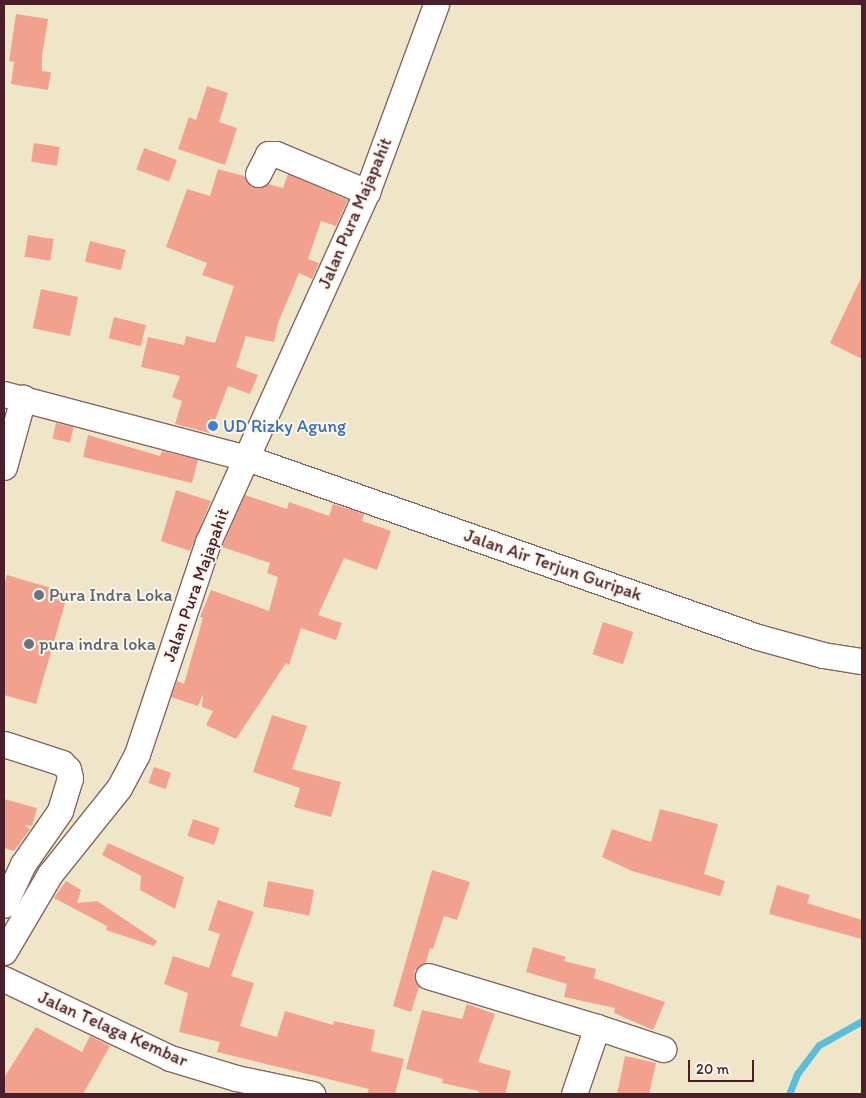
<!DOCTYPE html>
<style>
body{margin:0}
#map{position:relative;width:866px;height:1098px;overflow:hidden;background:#efe6c9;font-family:Itim,sans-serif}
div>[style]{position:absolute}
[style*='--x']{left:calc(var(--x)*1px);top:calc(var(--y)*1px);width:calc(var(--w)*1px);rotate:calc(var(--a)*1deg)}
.stream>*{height:7px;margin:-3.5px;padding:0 3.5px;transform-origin:3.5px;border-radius:3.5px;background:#5cbdda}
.building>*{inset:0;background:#f2a18f;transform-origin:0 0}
.roads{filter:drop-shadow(1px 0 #846562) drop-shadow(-1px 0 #846562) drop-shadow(0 1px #846562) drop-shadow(0 -1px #846562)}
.minor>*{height:25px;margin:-12.5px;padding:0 12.5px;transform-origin:12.5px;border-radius:12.5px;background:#fff}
.dots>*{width:14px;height:14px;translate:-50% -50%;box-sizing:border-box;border:2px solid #fbf7ec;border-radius:50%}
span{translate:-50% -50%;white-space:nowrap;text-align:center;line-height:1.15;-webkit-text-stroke:4px #fbf7ec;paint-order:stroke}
.street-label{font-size:18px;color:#4a1f2b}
.shop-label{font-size:18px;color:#366cbe}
.left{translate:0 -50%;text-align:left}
.worship-label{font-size:18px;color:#5b616d}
.frame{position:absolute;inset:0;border:5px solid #4a1f2b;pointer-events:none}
.scale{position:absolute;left:688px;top:1060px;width:66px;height:22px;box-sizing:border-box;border:2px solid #4a1f2b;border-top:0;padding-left:6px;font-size:15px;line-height:18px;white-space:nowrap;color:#4a1f2b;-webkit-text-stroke:4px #fbf7ec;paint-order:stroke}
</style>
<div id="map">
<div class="stream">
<div style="--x:789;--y:1094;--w:22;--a:-68"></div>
<div style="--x:797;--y:1074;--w:36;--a:-53"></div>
<div style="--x:819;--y:1045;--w:49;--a:-29.2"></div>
</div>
<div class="building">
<div style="clip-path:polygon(16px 14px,48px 19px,42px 56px,42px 71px,51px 72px,48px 90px,11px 84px,14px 62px,9px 61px)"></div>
<div style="clip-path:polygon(207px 86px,228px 93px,219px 122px,237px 128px,225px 165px,178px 149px,189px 117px,196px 120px)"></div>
<div style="left:34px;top:143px;width:26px;height:19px;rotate:9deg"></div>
<div style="left:144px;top:148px;width:35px;height:23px;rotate:20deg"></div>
<div style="clip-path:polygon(218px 169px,244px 176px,251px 187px,258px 188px,268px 184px,283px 188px,288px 174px,348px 200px,336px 226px,321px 221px,308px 259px,319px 263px,312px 279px,299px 273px,278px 323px,274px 342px,246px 336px,236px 367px,258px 375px,250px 394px,228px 386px,210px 433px,175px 424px,182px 401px,172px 397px,180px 376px,141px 367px,148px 337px,184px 345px,186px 336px,215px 343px,234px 286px,202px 275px,207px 263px,166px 247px,187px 189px,210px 196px)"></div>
<div style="left:28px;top:235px;width:26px;height:22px;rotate:9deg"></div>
<div style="left:90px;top:241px;width:37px;height:21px;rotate:14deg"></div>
<div style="clip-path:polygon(862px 276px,862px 359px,830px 343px)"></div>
<div style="left:41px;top:289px;width:38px;height:40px;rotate:12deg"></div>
<div style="left:114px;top:317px;width:33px;height:22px;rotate:14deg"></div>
<div style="left:56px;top:423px;width:18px;height:16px;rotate:13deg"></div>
<div style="clip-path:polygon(88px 435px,160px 456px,162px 451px,198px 460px,192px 483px,83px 457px)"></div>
<div style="clip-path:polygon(176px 490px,211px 501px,190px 551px,161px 541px)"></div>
<div style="clip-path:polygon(245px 495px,287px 509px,289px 502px,329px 516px,333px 504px,364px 514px,362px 521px,391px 531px,377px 570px,344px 558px,318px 615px,342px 623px,336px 640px,301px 628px,289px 665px,286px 663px,236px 739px,206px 725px,213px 711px,202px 707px,203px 694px,198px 706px,171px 697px,177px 681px,184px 684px,203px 618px,200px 617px,211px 590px,269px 611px,278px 577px,267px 573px,270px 563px,222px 547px)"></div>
<div style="clip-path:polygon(7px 575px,68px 593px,36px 704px,4px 695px,4px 585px)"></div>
<div style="left:603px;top:622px;width:32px;height:34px;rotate:18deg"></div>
<div style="clip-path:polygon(272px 715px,307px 726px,292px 769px,341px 782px,331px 817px,294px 807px,300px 788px,253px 772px)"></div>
<div style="left:154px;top:767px;width:18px;height:17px;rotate:19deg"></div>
<div style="clip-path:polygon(4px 799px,37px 808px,32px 826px,24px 825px,30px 829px,14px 851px,4px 848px)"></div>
<div style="clip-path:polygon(660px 809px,718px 824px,704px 874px,725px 881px,720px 896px,632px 871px,602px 857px,612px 829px,651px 842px)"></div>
<div style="left:193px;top:819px;width:28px;height:18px;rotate:18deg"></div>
<div style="clip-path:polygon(108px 843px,184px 877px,175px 909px,140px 890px,141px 876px,102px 855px)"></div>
<div style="clip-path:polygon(432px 870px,470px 882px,457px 920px,444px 916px,433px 949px,430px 948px,426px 962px,414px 971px,419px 987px,411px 1012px,393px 1006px)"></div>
<div style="clip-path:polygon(66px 881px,81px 890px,77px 903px,97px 901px,157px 941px,154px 946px,106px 930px,107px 926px,54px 898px)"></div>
<div style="left:268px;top:881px;width:47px;height:26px;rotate:11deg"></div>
<div style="clip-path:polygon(777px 885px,810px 895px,807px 903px,862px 920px,862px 939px,769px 914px)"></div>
<div style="clip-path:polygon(218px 900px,254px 912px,231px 976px,254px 983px,240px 1026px,277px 1037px,285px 1011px,333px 1025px,334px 1021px,375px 1030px,371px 1051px,404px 1059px,395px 1094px,367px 1094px,369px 1089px,217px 1052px,220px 1042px,179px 1032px,188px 993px,164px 984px,173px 956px,209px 968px,220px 934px,208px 930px)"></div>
<div style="clip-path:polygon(533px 947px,566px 957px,564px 961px,596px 969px,594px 978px,665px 1002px,653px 1030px,614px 1013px,615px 1008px,564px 997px,567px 984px,526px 972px)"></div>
<div style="clip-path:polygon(467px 1004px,495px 1014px,478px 1062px,511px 1071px,505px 1094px,478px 1094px,479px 1091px,442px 1083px,443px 1079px,406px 1069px,422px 1010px,462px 1019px)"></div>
<div style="clip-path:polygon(36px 1027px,82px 1052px,90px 1036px,110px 1046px,83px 1094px,4px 1094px,4px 1078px)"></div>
<div style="clip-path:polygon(625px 1056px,656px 1063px,649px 1094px,617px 1094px)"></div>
</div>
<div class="roads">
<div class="minor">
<div style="--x:258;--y:174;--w:22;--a:-63"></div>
<div style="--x:268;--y:154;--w:8;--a:0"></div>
<div style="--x:276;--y:154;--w:99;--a:22.7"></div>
<div style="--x:4;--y:394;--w:251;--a:14.8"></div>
<div style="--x:247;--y:458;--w:541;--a:19.31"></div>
<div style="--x:758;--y:637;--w:67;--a:15.5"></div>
<div style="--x:823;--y:655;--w:39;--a:9"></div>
<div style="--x:4;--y:467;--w:72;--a:-74.6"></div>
<div style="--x:4;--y:744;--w:61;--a:18.1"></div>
<div style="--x:62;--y:763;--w:8;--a:45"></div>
<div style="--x:68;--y:769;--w:9;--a:77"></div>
<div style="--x:70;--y:778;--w:34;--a:107"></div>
<div style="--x:60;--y:811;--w:65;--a:124.9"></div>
<div style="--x:23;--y:864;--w:45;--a:114.9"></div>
<div style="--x:4;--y:952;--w:91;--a:-59.5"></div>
<div style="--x:50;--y:874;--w:110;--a:-51.3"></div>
<div style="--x:119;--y:788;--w:38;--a:-62"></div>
<div style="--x:137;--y:754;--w:224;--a:-71.5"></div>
<div style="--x:208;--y:542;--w:384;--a:-65.6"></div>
<div style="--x:367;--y:192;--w:200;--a:-69.8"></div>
<div style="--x:428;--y:976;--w:177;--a:16.8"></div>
<div style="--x:4;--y:979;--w:184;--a:25.4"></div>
<div style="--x:170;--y:1058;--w:69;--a:16.9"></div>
<div style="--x:236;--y:1078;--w:78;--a:11.9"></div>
<div style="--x:574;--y:1094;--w:71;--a:-71.1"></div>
<div style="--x:597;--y:1027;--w:70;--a:18.4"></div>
</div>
</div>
<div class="dots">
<div style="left:213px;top:426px;background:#3f7fe0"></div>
<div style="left:39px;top:595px;background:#6b7280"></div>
<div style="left:29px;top:644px;background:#6b7280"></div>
</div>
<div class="street-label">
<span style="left:355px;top:213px;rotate:-67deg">Jalan Pura Majapahit</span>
<span style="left:553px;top:565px;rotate:19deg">Jalan Air Terjun Guripak</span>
<span style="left:196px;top:585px;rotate:-70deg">Jalan Pura Majapahit</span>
<span style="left:113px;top:1029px;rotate:24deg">Jalan Telaga Kembar</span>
</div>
<div class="shop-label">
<span class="left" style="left:223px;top:426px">UD Rizky Agung</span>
</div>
<div class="worship-label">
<span class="left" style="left:49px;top:595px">Pura Indra Loka</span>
<span class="left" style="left:39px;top:644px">pura indra loka</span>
</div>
<div class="frame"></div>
<div class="scale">20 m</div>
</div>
